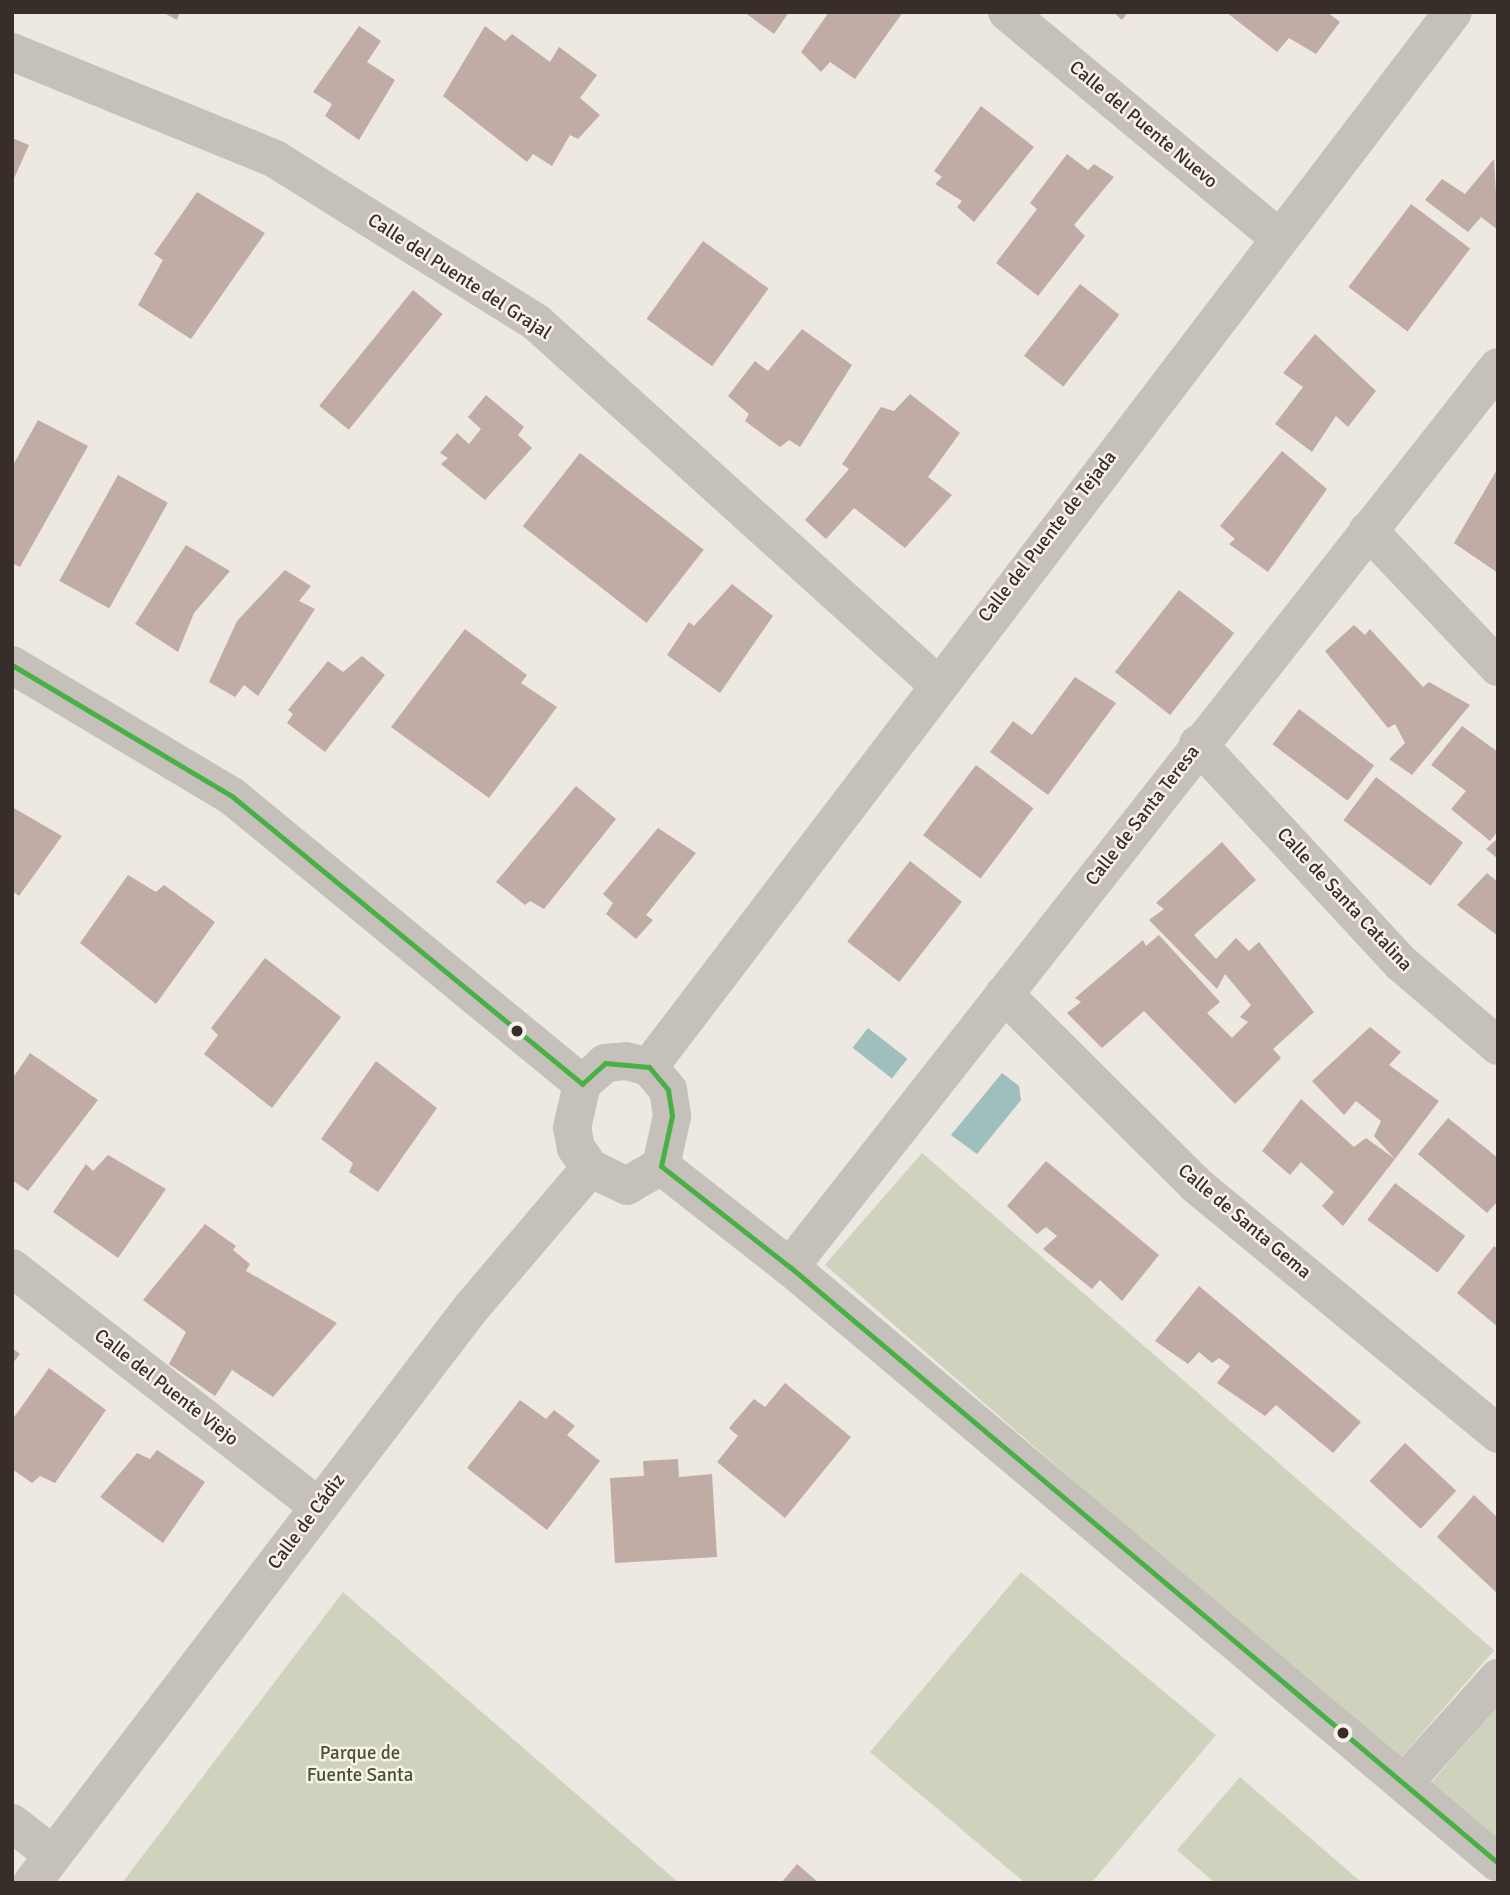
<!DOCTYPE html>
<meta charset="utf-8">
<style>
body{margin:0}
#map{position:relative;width:1510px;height:1895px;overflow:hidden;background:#ede8e2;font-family:Signika,sans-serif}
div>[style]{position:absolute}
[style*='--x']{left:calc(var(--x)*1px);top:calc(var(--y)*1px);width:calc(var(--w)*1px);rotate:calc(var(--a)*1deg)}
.green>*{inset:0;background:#cfd2bd;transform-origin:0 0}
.water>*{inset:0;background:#9fbfbd;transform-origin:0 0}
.building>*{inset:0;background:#c0aca4;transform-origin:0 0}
.street>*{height:38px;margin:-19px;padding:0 19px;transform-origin:19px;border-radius:19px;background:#c6c0bb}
.bus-1>*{height:5px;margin:-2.5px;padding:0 2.5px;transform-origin:2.5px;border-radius:2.5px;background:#49b046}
.dots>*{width:19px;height:19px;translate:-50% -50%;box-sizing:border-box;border:4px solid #f9f2ea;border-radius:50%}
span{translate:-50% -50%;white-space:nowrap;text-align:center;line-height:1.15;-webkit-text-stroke:5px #f9f2ea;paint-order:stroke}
.street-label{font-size:19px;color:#372d29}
.park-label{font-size:19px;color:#47542e}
.frame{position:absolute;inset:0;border:14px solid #372d29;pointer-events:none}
</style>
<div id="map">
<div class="green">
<div style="left:922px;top:1153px;width:758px;height:148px;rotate:41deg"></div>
<div style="clip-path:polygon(1021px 1572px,1216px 1735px,1091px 1883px,1025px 1883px,870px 1752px)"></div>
<div style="clip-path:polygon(343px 1592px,566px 1785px,679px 1883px,122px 1883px)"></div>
<div style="clip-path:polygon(1498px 1706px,1498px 1843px,1430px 1784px)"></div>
<div style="clip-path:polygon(1240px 1777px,1362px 1883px,1215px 1883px,1177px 1850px)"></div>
</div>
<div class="water">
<div style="left:868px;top:1028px;width:50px;height:25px;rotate:38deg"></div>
<div style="clip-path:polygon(1002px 1073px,1019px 1086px,1021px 1100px,977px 1154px,951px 1135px)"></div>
</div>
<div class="building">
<div style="clip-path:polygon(162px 12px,180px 12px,177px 20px)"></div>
<div style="clip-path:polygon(744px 12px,789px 12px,774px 34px)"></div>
<div style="clip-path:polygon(829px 12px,903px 12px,855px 79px,830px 62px,821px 72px,801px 52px)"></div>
<div style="clip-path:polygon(1113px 12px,1128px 12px,1122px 20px)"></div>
<div style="clip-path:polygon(1226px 12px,1327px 12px,1340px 22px,1316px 54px,1289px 38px,1277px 52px)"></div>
<div style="clip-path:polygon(359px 26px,381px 41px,367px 62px,395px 80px,359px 140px,325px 116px,332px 104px,313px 92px)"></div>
<div style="clip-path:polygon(485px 26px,505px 41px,512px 34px,550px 62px,559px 47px,597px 75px,580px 98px,600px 115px,578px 139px,570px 135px,552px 166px,533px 154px,527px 162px,443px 96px)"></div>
<div style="clip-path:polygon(981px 106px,1034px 147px,974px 222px,957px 207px,962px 201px,935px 184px,942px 177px,934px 171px)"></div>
<div style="clip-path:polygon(12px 138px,29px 145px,12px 183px)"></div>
<div style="clip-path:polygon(1067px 154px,1088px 170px,1094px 164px,1114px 177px,1074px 225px,1085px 236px,1038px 296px,996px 263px,1037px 209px,1030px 203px)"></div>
<div style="clip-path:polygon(1494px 159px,1498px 230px,1481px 217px,1468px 232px,1425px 200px,1442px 179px,1465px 194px)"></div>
<div style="clip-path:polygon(197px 192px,265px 233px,191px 339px,138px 305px,163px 260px,154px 254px)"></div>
<div style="left:1411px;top:204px;width:74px;height:104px;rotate:37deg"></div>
<div style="left:703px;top:241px;width:81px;height:96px;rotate:36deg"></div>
<div style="left:1080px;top:284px;width:50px;height:91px;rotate:38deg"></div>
<div style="left:413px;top:290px;width:38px;height:149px;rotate:39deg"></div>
<div style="clip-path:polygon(802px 329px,852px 365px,800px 447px,789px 440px,780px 447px,745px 421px,749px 414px,728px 396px,755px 361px,768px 371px)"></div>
<div style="clip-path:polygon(1315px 334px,1376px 391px,1348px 427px,1336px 416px,1312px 452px,1275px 424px,1303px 387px,1283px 373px)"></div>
<div style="clip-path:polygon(910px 394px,960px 433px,928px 477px,952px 495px,905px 548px,854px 508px,826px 539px,805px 520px,849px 469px,842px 464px,881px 407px,894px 411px)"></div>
<div style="clip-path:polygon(486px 395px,524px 427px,518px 435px,532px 448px,485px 500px,441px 464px,448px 458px,440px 453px,457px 433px,469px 444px,481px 429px,468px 417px)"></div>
<div style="clip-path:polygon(38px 420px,88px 446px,20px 567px,12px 563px,12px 467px)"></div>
<div style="clip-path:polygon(1282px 451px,1327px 489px,1268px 572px,1229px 544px,1235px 539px,1220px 526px)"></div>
<div style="left:580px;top:453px;width:157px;height:93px;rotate:38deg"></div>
<div style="clip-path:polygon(1498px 468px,1498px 573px,1454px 543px)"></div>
<div style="left:118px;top:475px;width:57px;height:121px;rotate:29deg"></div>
<div style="clip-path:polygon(186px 545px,230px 571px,194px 613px,178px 652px,135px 624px)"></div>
<div style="clip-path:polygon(285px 570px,311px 586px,299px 601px,315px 609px,258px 696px,244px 685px,235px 697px,209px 682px,237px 621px)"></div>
<div style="clip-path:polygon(732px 584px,773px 616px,720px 693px,667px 655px,689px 622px,694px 626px)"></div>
<div style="left:1179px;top:590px;width:70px;height:104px;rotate:38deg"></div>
<div style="clip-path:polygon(1354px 625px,1365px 635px,1370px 629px,1423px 687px,1429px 682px,1470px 705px,1412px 775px,1389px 759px,1405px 743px,1395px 724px,1388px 728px,1325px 651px)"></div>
<div style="clip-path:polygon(465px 629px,527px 675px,521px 683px,557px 707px,489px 798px,391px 727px)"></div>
<div style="clip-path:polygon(362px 656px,385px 675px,325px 752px,287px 723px,293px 714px,288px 710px,328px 661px,343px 672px)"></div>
<div style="clip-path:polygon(1075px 677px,1116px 703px,1048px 795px,990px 752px,1013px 721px,1032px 735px)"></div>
<div style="left:1299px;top:709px;width:94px;height:44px;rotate:37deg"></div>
<div style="clip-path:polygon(1462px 726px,1498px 752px,1498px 831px,1490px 841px,1451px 809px,1466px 791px,1431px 765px)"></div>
<div style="left:976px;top:765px;width:72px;height:88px;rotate:37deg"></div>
<div style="left:1376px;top:777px;width:109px;height:54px;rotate:37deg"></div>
<div style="clip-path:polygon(576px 786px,616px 819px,544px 909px,530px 901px,525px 905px,496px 882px)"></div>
<div style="clip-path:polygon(12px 807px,62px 836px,19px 896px,12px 891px)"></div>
<div style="clip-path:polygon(658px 828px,696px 853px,646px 915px,653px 920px,636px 939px,606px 914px,613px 903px,603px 894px)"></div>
<div style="clip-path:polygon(1498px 838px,1498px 859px,1486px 849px)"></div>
<div style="clip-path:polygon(1222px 842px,1256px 880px,1194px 935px,1216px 959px,1236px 938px,1249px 951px,1259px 942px,1314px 1012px,1273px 1049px,1281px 1058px,1235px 1104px,1144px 1011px,1102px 1048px,1067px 1013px,1081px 1002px,1075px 998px,1143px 940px,1146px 946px,1159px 935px,1220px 1002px,1207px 1013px,1232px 1038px,1248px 1022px,1240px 1017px,1251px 1005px,1225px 974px,1217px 989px,1149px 920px,1164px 909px,1156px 903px)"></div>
<div style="left:910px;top:861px;width:66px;height:102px;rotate:38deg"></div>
<div style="clip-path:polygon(1487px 873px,1498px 882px,1498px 936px,1457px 905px)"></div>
<div style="clip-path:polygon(128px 875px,156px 892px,164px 885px,215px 922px,156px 1004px,80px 943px)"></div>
<div style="clip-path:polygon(265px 958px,341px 1017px,272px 1108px,204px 1054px,218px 1035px,211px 1028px)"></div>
<div style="clip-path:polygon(1370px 1027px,1401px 1052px,1389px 1065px,1439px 1101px,1395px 1159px,1374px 1136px,1381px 1121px,1356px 1101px,1344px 1115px,1312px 1081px)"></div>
<div style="clip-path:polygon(30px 1053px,98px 1100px,28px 1191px,12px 1180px,12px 1079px)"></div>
<div style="clip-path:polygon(376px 1061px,437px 1108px,378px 1192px,349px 1172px,353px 1163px,321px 1139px)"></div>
<div style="clip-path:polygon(1301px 1099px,1354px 1147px,1366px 1138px,1395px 1159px,1343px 1226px,1322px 1206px,1334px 1192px,1301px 1162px,1290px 1175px,1262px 1151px)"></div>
<div style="clip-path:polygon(1448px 1118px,1498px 1158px,1498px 1201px,1487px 1213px,1418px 1154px)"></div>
<div style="clip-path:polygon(108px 1155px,166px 1189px,118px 1258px,53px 1212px,86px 1164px,93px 1171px)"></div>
<div style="clip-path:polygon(1046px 1161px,1159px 1255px,1122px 1301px,1100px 1280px,1092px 1289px,1043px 1249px,1057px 1236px,1046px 1227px,1037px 1234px,1007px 1206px)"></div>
<div style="left:1395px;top:1183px;width:88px;height:46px;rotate:37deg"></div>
<div style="clip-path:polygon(205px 1224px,236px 1246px,233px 1250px,250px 1264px,246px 1271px,337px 1323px,273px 1397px,232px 1370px,215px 1396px,169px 1364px,186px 1332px,143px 1300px)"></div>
<div style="clip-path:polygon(1494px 1246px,1498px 1249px,1498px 1327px,1457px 1293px)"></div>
<div style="clip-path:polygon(1199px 1286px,1361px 1422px,1333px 1453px,1276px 1405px,1265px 1416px,1217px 1383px,1230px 1366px,1219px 1358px,1212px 1363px,1199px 1352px,1188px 1364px,1155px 1341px)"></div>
<div style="clip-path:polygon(12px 1348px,20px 1354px,12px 1364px)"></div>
<div style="clip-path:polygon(49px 1368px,106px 1410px,55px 1483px,40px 1476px,32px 1483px,12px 1469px,12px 1420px)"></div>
<div style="clip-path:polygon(785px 1383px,851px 1437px,785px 1518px,717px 1462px,738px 1436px,729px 1428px,754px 1399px,765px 1407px)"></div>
<div style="clip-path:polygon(520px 1400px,546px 1419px,554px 1410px,575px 1426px,567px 1435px,600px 1461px,547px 1530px,467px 1468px)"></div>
<div style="left:1405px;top:1443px;width:70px;height:52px;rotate:43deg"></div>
<div style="clip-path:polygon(157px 1450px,205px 1482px,163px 1543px,100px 1497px,137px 1453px,150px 1459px)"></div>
<div style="clip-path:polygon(678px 1459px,679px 1477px,712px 1474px,717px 1557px,615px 1563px,610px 1478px,644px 1476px,643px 1461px)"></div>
<div style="clip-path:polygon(1474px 1495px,1498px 1518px,1498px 1594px,1437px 1537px)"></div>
<div style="clip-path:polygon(797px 1864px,819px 1883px,781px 1883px)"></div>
</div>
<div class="street">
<div style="--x:1007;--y:12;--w:354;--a:39.7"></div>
<div style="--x:12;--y:52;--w:284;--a:22.1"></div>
<div style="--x:275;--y:159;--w:309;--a:32"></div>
<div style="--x:537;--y:323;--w:537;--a:42.06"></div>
<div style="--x:1368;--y:530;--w:189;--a:46.5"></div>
<div style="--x:12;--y:665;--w:257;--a:30.8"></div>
<div style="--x:233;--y:797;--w:452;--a:39.4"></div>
<div style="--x:1198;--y:744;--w:300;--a:47.2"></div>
<div style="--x:1402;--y:964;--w:126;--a:40.5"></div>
<div style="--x:1004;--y:994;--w:269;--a:44.8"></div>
<div style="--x:1195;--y:1184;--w:393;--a:39.5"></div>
<div style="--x:626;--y:1061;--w:24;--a:15"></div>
<div style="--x:649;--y:1067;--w:30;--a:50"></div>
<div style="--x:668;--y:1090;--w:26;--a:81"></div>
<div style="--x:672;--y:1116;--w:51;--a:102.4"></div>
<div style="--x:661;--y:1166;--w:39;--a:150"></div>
<div style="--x:627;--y:1186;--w:41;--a:-154.1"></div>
<div style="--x:590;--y:1168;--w:24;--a:-125"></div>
<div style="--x:576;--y:1148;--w:20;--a:-101"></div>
<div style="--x:572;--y:1128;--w:45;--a:-77.2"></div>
<div style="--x:582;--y:1084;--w:31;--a:-42"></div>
<div style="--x:605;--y:1063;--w:21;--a:-5"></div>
<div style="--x:649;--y:1067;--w:1326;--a:-52.69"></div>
<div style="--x:661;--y:1166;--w:164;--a:38.1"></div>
<div style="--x:790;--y:1267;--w:925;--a:40.09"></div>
<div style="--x:790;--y:1267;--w:1145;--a:-51.81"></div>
<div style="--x:12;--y:1268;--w:389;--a:37.9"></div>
<div style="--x:1405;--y:1782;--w:140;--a:-48.2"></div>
<div style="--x:12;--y:1823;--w:52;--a:38"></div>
<div style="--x:32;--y:1883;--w:723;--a:-52.64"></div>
<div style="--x:471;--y:1308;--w:184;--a:-49.6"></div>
</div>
<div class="bus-1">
<div style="--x:12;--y:665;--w:257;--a:30.8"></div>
<div style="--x:233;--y:797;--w:452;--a:39.4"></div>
<div style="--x:582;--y:1084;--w:31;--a:-42"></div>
<div style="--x:605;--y:1063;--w:44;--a:5.2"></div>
<div style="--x:649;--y:1067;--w:30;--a:50"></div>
<div style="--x:668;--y:1090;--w:26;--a:81"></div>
<div style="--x:672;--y:1116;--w:51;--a:102.4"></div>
<div style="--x:661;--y:1166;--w:164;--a:38.1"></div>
<div style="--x:790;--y:1267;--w:925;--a:40.09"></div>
</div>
<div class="dots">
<div style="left:517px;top:1031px;background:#372d29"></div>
<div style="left:1343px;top:1733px;background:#372d29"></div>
</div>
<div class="street-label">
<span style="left:1143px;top:125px;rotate:40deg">Calle del Puente Nuevo</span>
<span style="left:459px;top:277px;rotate:33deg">Calle del Puente del Grajal</span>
<span style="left:1048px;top:537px;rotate:-52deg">Calle del Puente de Tejada</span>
<span style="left:1143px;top:816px;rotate:-52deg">Calle de Santa Teresa</span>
<span style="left:1344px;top:900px;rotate:47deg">Calle de Santa Catalina</span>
<span style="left:1244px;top:1222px;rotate:40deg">Calle de Santa Gema</span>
<span style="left:166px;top:1388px;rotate:38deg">Calle del Puente Viejo</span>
<span style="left:307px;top:1522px;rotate:-53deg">Calle de Cádiz</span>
</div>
<div class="park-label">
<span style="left:360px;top:1765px">Parque de<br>Fuente Santa</span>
</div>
<div class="frame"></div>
</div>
